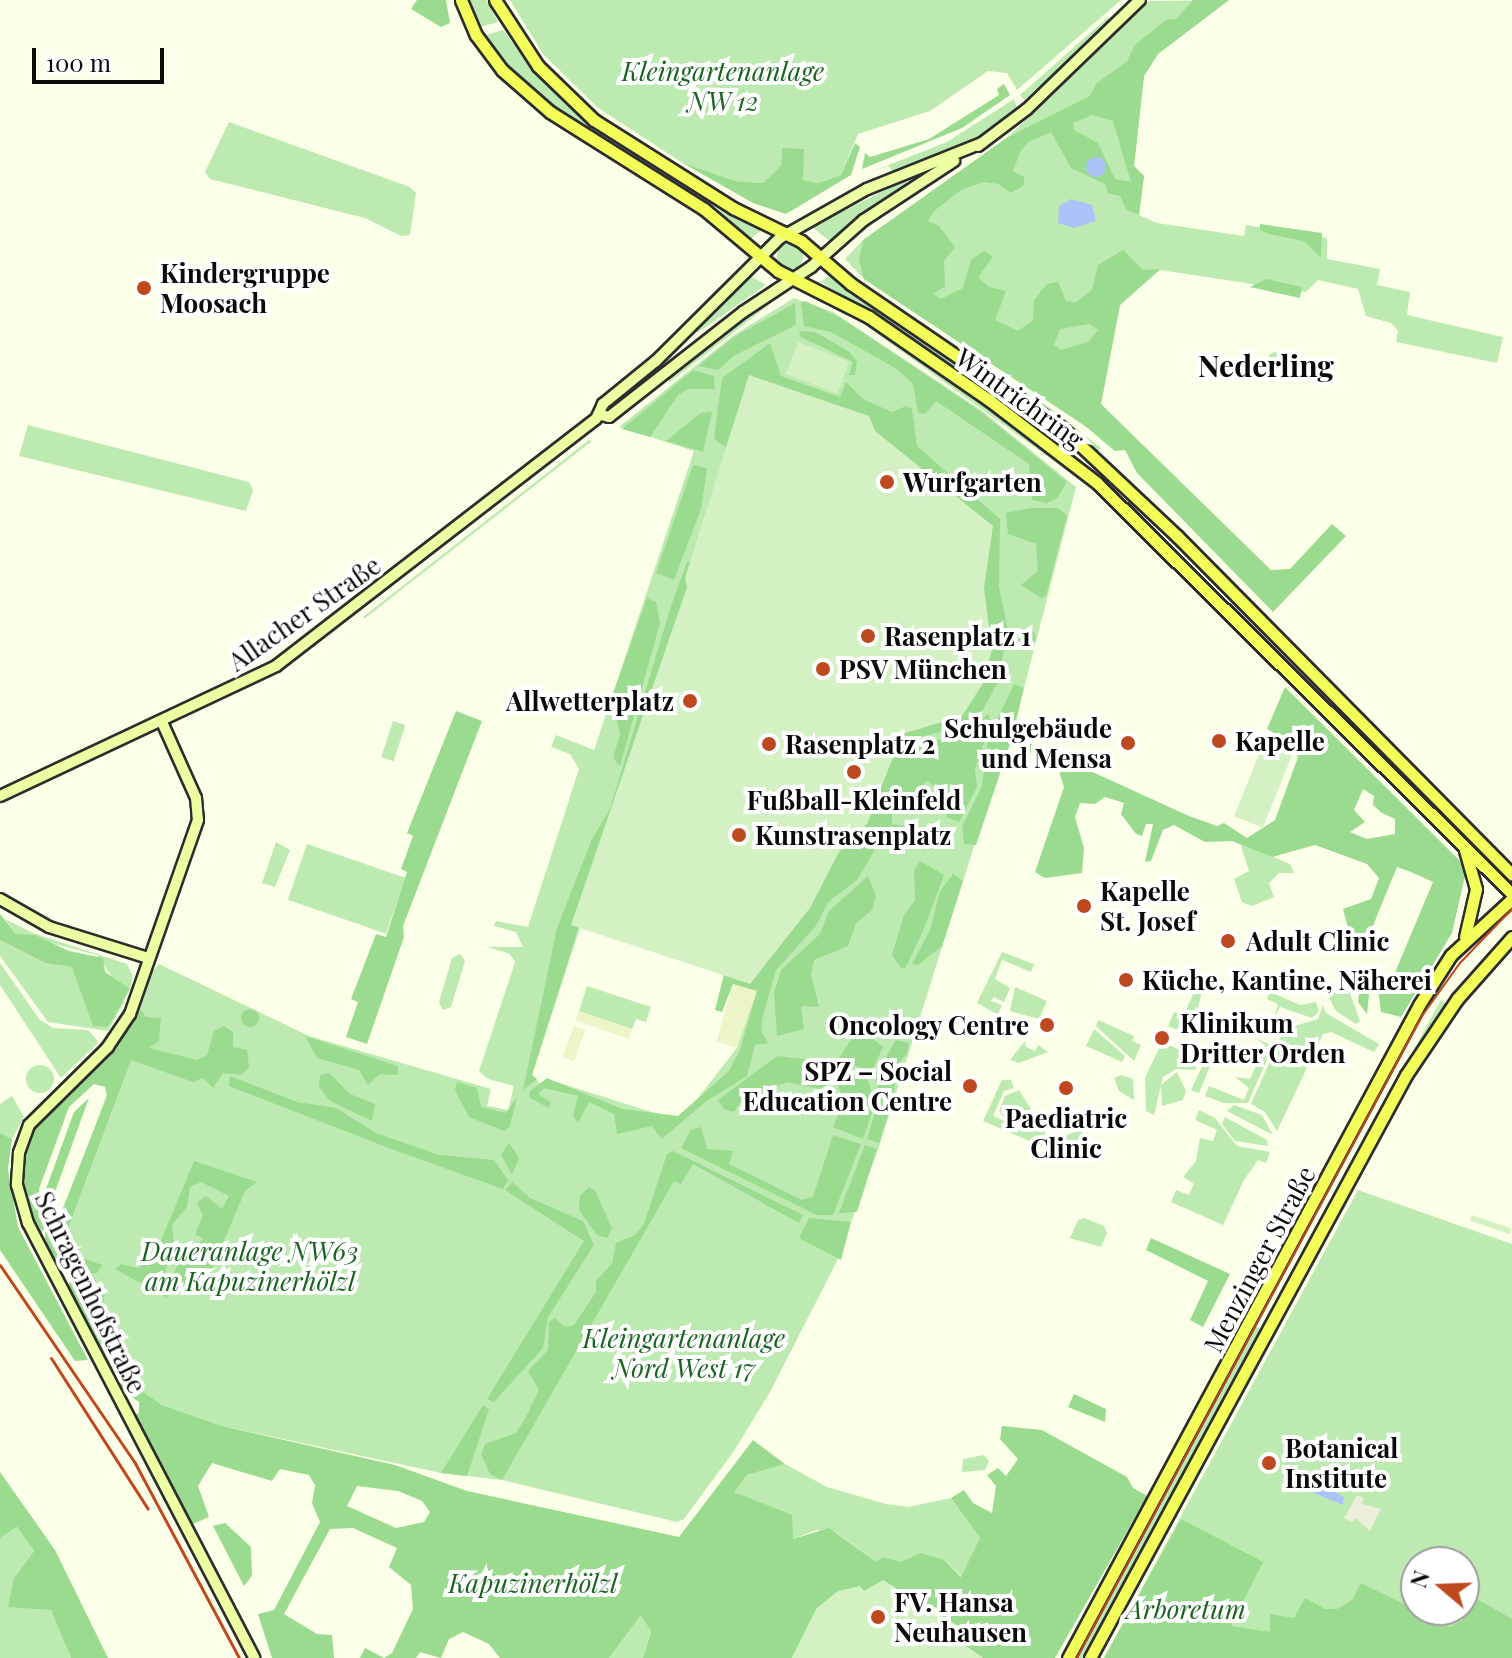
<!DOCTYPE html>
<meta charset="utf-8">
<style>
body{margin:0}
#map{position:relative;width:1512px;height:1658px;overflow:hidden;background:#fcffe8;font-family:"Playfair Display",serif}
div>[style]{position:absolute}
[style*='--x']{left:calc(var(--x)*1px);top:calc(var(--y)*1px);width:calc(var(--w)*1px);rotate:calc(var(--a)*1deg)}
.farmland>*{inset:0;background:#ebf5c8;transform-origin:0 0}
.green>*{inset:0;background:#bdeab1;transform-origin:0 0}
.round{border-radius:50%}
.forest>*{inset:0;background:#9adb90}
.pitch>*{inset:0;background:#d3f1c3;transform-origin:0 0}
.plaza>*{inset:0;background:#edeed9}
.water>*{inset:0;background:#abc3f8}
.roads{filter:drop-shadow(2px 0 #2d2d2d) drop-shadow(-2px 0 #2d2d2d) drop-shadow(0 2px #2d2d2d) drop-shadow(0 -2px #2d2d2d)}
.secondary>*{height:10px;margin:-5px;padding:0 5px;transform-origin:5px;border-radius:5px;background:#edffa3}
.primary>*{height:11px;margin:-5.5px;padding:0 5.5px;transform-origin:5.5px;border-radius:5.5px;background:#f3fe59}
.tram>*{height:2px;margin:-1px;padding:0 1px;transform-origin:1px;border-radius:1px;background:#bf491e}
.rail>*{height:3px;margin:-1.5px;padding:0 1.5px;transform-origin:1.5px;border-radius:1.5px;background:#bf491e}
.dots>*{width:22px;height:22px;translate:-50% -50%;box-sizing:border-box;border:4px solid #fff;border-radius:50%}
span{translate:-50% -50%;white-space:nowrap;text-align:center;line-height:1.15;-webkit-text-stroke:8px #fff;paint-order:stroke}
.park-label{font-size:26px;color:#1a6421;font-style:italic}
.poi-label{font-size:26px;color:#0b0b0b;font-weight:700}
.left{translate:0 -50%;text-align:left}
.right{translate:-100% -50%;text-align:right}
.street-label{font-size:26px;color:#0b0b0b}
.quarter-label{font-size:30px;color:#0b0b0b;font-weight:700}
.north{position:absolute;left:1400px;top:1546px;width:80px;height:80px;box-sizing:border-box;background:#fff;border:2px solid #9d9d9d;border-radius:50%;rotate:289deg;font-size:22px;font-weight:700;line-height:32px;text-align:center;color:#0b0b0b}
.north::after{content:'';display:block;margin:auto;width:28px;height:36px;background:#bf491e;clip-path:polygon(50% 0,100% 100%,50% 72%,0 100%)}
.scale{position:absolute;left:32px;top:48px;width:132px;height:36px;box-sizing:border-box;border:4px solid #0b0b0b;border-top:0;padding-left:10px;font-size:24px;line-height:28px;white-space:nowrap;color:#0b0b0b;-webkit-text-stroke:6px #fff;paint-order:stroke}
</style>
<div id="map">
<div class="farmland">
<div style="left:733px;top:984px;width:25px;height:60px;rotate:16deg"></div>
<div style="left:579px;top:1011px;width:56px;height:10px;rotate:19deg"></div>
<div style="left:574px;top:1026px;width:12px;height:33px;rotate:20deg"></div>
</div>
<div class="green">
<div style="clip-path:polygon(468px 0,487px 0,498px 22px,480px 27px)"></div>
<div style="clip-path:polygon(510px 0,1121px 0,1017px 90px,1007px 73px,988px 71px,930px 111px,858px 134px,841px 175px,818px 183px,803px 181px,782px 149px,781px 165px,763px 183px,735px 181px,681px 162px,597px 107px,543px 54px)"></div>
<div style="clip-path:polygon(1229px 0,1158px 54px,1144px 76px,1134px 166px,1144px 176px,1139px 215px,1157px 223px,1244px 236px,1246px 225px,1327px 238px,1327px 259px,1380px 269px,1377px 285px,1410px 292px,1407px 315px,1503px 337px,1497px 363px,1396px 342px,1398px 331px,1391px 323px,1366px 316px,1358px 289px,1318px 280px,1306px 292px,1160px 270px,1120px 305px,1101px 404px,1085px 426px,864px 279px,845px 259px,863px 240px,1008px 137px,1149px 1px)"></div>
<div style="clip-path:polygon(1107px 18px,1111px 21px,1024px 100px,1020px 95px)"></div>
<div style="clip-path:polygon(503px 30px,542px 81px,581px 118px,762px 230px,750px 239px,712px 203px,550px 104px,516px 74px,486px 35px)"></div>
<div style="clip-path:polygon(1014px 99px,1018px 110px,981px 138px,895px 174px,888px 166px,868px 173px,947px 142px)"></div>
<div style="clip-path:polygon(229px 122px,410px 187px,416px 193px,410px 235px,401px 236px,365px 218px,210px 179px,205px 172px)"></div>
<div style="clip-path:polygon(905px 180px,908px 186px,832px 243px,812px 227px)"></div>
<div class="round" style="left:777px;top:243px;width:26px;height:26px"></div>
<div style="clip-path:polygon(746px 273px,766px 285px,697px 333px,696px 329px)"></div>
<div style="clip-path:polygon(831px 275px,1038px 417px,1091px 460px,821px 282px)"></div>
<div style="clip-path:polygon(783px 294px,670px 382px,667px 379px,741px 321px)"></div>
<div style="clip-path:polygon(evenodd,794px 298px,833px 312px,981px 410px,1076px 487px,1024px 688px,879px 1147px,836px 1263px,770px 1392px,734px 1451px,684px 1519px,677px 1522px,502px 1480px,441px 1473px,222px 1426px,162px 1405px,125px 1379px,51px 1243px,120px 1059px,114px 1051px,127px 1033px,152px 972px,159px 964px,309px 1036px,491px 1089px,487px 1106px,508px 1110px,514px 1086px,488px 1079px,479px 1071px,515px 962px,510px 954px,488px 947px,523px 947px,516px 932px,494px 926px,496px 921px,528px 927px,579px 769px,570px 754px,551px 747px,556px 735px,594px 750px,694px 451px,619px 427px,734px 335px,794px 298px,749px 376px,750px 984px,757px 991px,737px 1048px,680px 1121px,547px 1079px,541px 1084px,532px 1075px,580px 928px,571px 925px,687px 587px,749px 376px)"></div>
<div style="clip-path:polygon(843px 309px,978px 400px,1078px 475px,1076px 477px)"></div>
<div class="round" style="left:1267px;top:352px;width:18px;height:18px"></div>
<div style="clip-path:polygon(1010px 383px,1049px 407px,1101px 448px,1098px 451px)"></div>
<div style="clip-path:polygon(28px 425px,249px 482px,253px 490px,246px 511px,19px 456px)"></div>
<div style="clip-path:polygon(589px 440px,592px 441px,364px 619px,363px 617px)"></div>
<div style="left:393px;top:721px;width:13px;height:38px;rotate:18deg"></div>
<div style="clip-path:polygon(276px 842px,290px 850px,275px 887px,262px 883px)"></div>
<div style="clip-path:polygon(1240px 843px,1290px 864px,1294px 873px,1279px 873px,1269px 883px,1274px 897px,1252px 906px,1242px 902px,1234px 879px,1249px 871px)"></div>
<div style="left:307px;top:844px;width:104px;height:59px;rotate:19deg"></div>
<div style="clip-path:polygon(5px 919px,33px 933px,127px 964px,133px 977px,130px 989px,117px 984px,97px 955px,16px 934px)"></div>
<div style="clip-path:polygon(0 940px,45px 963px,72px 967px,108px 1027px,118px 1002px,125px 1001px,108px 1031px,48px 1022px,0 956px)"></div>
<div style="clip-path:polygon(1002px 952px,1034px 964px,1031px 972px,1002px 960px,995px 979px,1010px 988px,1004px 1002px,994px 997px,991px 1001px,1002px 1005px,998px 1015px,977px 1003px)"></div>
<div style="clip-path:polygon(460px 954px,465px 961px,451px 1007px,443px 1010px,439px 1002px,452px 958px)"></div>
<div style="clip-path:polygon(0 963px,40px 1020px,53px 1028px,88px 1030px,96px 1039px,98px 1043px,61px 1078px,0 985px)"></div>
<div style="clip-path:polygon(1197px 985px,1202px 992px,1193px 1029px,1182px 1032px,1168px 1026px,1174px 1012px,1184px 1015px)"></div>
<div style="clip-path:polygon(587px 986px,651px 1007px,646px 1022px,636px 1019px,632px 1029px,579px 1011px)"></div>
<div style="clip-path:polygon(1015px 987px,1047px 1001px,1039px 1019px,1010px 1011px)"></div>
<div style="clip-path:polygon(1348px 988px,1360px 1021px,1356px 1024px,1336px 1011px,1327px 994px)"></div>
<div style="clip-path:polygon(1270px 992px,1300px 1005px,1316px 1002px,1319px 1011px,1312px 1018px,1280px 1007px,1274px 1018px,1278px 1004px,1267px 999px)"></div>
<div style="clip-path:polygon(1441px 1000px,1447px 1004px,1403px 1069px,1302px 1253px)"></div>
<div style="clip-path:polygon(1323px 1005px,1326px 1013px,1379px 1044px,1374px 1052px,1331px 1032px,1323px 1034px,1277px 1131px,1265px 1112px,1251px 1104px,1284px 1029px,1318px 1019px)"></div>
<div style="clip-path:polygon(1098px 1020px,1134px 1036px,1132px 1041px,1141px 1045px,1134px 1061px,1096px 1026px)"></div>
<div style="clip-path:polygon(1094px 1029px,1125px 1056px,1122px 1062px,1086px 1046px)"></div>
<div style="clip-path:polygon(1255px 1038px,1273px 1046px,1248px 1103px,1224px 1103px,1205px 1096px,1209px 1086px,1244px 1100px,1249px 1088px,1235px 1077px,1250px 1079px,1265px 1045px)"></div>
<div style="clip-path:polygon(1025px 1041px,1026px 1047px,1035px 1051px,1038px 1045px,1048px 1052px,1019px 1063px,1010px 1060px)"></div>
<div style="clip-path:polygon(1162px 1042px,1194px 1056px,1196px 1070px,1176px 1069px,1163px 1077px,1154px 1115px,1146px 1111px,1145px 1078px)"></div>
<div style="clip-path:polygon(1205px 1061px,1211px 1064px,1199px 1093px,1191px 1090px)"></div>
<div class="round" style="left:26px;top:1065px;width:28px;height:28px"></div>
<div style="clip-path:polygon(1177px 1072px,1186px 1091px,1183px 1100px,1162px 1106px,1161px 1085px)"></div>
<div style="clip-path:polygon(1121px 1075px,1133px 1079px,1134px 1100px,1119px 1091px,1114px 1078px)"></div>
<div style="clip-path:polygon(1002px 1080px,1011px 1080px,1014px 1088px,1004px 1091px,993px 1116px,1007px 1122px,999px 1111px,1005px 1096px,1019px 1090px,1045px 1131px,1046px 1148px,983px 1121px)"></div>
<div style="clip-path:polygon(12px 1096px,24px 1117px,12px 1139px,0 1133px,0 1104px)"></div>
<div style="clip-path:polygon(1234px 1105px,1262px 1115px,1273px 1135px,1227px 1111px)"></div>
<div style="clip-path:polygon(1199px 1110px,1215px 1118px,1237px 1146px,1270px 1152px,1266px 1163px,1258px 1160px,1244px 1180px,1223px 1225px,1171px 1202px,1176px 1190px,1189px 1195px,1194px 1184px,1183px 1177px,1196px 1161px,1200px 1138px,1213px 1141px,1217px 1130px,1195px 1120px)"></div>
<div style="clip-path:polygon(1225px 1117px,1267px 1140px,1268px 1146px,1235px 1141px,1222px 1124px)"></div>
<div style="clip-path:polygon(1083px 1129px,1081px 1145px,1092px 1152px,1095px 1162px,1082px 1156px,1078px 1162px,1058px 1153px,1065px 1136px)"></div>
<div style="clip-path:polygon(evenodd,1358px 1190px,1512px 1244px,1512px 1658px,1104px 1658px,1358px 1190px,1416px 1562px,1464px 1562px,1464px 1610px,1416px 1610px,1416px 1562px)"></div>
<div style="clip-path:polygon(1084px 1218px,1104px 1226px,1107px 1233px,1101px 1247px,1070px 1238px,1078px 1220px)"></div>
<div style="clip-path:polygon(1278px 1279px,1255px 1326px,1264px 1331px,1086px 1658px,1074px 1658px)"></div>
<div style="clip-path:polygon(984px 1455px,989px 1461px,985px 1470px,962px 1472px,963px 1459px)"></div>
<div style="clip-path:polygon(785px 1464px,827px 1487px,886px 1504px,908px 1507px,951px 1498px,980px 1538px,962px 1577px,944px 1560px,901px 1562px,884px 1557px,875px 1561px,837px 1533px,817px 1530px,793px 1539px,790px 1527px,734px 1492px,747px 1475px)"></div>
<div style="clip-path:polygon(17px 1527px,34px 1551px,14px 1578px,51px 1609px,71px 1658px,0 1658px,0 1538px)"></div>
<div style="clip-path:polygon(641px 1615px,651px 1632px,643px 1658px,609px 1658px)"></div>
</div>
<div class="forest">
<div style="clip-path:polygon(417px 0,446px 0,450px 23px,441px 27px,411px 9px)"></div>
<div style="clip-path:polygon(evenodd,1193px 0,1229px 0,1158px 54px,1144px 76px,1134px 166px,1144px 176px,1139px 215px,1126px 209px,1120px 196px,1108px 193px,1105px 184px,1071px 168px,1051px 132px,1028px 142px,1020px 152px,1013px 171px,1024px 177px,1024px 185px,1011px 193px,999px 184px,984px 182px,961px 190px,934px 211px,928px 221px,939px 226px,955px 247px,944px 261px,945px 286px,933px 294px,941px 299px,963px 288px,971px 260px,984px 251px,993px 257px,978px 277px,989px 287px,1006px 291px,995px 320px,1018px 331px,1033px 320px,1034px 300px,1047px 284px,1058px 282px,1066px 301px,1075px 303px,1092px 290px,1098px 265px,1123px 250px,1143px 270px,1160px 269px,1120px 305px,1101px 404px,1271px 570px,1290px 569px,1332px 524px,1346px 536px,1273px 612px,1137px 473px,1125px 450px,1115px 451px,1085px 426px,864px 279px,859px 261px,863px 240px,1008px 137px,1090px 96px,1096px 84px,1127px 61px,1135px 45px,1166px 20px,1176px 19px,1193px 0,1092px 115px,1113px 121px,1131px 182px,1115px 179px,1098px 143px,1074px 130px,1073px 123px,1092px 115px,1193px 0,1089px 324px,1098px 330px,1088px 342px,1061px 350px,1054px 345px,1060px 329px,1089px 324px)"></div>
<div style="clip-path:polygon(1004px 84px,1010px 95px,962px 128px,862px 169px,865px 153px,870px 157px,929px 139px,999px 95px,997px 89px)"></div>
<div style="clip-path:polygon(855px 143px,860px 147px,851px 175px,786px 214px,753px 203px,681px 162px,735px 181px,763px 183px,781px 165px,782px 148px,804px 149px,803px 180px,818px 183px,841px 175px)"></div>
<div style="clip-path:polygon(1260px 224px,1322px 233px,1321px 258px,1304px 241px,1269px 234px,1260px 230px)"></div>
<div style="clip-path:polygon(1266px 279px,1302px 287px,1300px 298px,1250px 287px)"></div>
<div style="clip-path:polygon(805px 301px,841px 318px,980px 411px,1067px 482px,1057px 498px,1047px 503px,1032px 500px,1029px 464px,936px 401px,925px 414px,918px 413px,913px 384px,897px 369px,831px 332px,804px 326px,801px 303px)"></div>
<div style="clip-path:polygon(795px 303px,796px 325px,735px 355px,718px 370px,698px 366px,734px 337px)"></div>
<div style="clip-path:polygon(799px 331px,815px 332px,848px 351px,857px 361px,855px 375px,849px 375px,853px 362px,801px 337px)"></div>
<div style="clip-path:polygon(770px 343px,781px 376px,840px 397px,846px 382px,863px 399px,892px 412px,906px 406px,912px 409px,917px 446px,1000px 519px,999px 587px,1011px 644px,1004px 649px,998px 682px,983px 710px,966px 725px,909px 740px,864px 720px,749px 378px,726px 447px,714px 439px,722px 378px)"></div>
<div style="clip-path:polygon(693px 370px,714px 376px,715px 389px,688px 389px,678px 395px,650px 437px,622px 429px)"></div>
<div style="clip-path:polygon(712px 412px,703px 452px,666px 441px,701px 413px)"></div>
<div style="clip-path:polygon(693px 465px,707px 468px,701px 509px,674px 580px,656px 573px)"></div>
<div style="clip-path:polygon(1031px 508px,1058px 508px,1067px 516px,1046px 596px,1041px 598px,1021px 585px,1038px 571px,1036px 544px,1008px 534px,1006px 513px)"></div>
<div style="clip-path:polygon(693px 561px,694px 591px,579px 926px,532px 1075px,537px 1079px,523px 1090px,557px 928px,592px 839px,610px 809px,670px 609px,687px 562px)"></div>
<div style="clip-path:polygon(647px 598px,656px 602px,660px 623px,620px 766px,613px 758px,620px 734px,612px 697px)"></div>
<div class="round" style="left:1016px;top:628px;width:20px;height:20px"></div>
<div style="clip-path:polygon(1014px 684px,1024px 688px,1012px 738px,976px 845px,964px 844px,962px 827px,982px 786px,988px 739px)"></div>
<div style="clip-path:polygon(evenodd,1285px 687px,1460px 861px,1465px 876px,1452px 933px,1401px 1017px,1381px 1012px,1378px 989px,1382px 979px,1391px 982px,1433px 882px,1411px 872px,1397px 867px,1363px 950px,1351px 939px,1343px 909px,1371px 899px,1379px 878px,1367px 864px,1315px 845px,1272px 857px,1232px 841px,1205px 842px,1174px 825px,1163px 830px,1151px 861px,1145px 862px,1153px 824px,1146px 824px,1142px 836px,1136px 834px,1121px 814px,1124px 803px,1105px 797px,1095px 804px,1080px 803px,1075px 817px,1084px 848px,1082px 873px,1045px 878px,1035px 872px,1064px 787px,1058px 768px,1027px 751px,1029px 743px,1189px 816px,1217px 826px,1224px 823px,1247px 838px,1275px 820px,1298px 757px,1291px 742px,1267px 729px,1285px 687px,1363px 789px,1374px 796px,1373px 805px,1382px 813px,1395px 819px,1395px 834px,1367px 839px,1350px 832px,1365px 822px,1354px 810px,1363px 789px)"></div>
<div style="clip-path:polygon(456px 711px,482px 721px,403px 926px,404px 937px,367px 1044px,346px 1037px,358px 1002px,351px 999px,376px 934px,386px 937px,407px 872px,401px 869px,413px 836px,407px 833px)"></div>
<div style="clip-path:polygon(988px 714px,991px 722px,975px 769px,977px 787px,959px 822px,946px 817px,951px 799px,927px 781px,892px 811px,892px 824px,906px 826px,908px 833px,879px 843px,857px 880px,828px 902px,816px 926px,776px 970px,763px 1015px,761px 1030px,768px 1043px,755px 1045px,747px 1076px,705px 1102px,662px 1139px,652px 1126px,617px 1134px,614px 1114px,589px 1102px,578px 1123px,573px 1116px,578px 1096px,544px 1088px,538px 1094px,551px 1102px,549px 1108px,530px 1098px,529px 1092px,547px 1078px,622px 1109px,678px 1116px,729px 1071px,740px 1050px,757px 991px,733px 984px,722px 1012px,715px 1010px,724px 974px,892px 755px,970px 729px)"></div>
<div style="clip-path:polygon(920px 861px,944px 875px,926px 924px,905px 969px,901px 968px,892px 955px,904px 915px,915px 900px,914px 870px)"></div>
<div style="clip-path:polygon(953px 874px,963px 881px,942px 946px,918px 965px,912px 964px,930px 930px,940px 891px)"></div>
<div style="clip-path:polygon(868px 876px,876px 896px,872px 910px,856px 923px,848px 946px,814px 960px,811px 974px,819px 1007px,801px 1006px,804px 1029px,777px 1036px,774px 993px,781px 970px,820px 934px,829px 911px)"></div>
<div style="clip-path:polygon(0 914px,16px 934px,35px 935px,69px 951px,103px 958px,105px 972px,130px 989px,108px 1027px,93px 1026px,72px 967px,45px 963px,0 940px)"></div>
<div style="clip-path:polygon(1361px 980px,1370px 984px,1367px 1014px,1358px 1002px)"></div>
<div class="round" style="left:241px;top:1009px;width:18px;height:18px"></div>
<div style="clip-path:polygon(141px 1010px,146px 1017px,161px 1018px,159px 1041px,149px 1048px,197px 1060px,207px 1055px,214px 1031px,224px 1026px,233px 1032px,233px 1047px,247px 1050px,249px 1067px,242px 1075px,223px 1073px,213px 1088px,203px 1078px,193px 1082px,131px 1060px,62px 1244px,65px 1251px,102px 1265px,97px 1273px,80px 1274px,61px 1269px,54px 1260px,46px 1249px,45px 1233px,61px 1213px,107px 1097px,105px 1087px,94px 1084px,69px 1107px,39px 1189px,47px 1223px,42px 1232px,25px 1204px,21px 1159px,37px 1120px,115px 1050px,132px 1016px)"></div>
<div style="clip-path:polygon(859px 1028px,883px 1047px,871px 1073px,839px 1058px)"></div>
<div style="clip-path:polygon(305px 1036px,398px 1066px,398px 1075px,380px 1074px,368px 1085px,359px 1070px,317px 1058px)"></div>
<div style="clip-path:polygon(896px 1040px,909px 1043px,907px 1054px,896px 1066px,894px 1092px,879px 1093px,875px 1075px)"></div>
<div style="clip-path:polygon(777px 1056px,837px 1063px,868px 1080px,875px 1104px,863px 1139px,833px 1127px,844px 1101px,836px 1081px,819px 1089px,788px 1082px,771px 1088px,765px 1105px,740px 1103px,734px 1112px,724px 1109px,718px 1100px)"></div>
<div style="clip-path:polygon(329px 1073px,350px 1094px,375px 1104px,372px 1121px,330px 1101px,319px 1087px,320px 1075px)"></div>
<div style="clip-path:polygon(230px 1076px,297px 1102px,336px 1108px,376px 1133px,439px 1155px,494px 1160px,508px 1180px,503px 1189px,394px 1150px,229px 1086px)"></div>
<div style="clip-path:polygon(457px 1082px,477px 1088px,481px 1107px,506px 1113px,517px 1097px,510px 1126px,504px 1131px,469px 1117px,455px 1090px)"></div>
<div style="clip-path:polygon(89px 1098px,51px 1203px,46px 1210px,45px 1192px,63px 1142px,74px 1112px)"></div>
<div style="clip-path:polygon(879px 1099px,893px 1100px,879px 1143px,867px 1139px)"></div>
<div style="clip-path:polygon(701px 1127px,707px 1149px,733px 1151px,729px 1164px,802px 1200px,813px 1197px,833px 1135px,861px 1144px,833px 1215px,817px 1215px,681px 1148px,691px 1130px)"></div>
<div style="clip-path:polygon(0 1133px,12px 1139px,8px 1169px,18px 1227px,88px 1360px,75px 1361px,0 1250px)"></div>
<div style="clip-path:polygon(509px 1143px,519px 1158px,512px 1175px,501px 1155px)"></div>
<div style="clip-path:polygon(865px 1145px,877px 1149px,857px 1212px,839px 1213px)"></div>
<div style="clip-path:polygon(673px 1151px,803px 1215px,799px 1223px,693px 1164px,681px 1184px,674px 1181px,502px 1480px,490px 1474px,481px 1454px,485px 1444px,516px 1433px,525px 1419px,539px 1390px,528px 1371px,548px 1350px,549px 1322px,555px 1318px,565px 1327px,574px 1325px,596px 1292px,596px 1281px,612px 1264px,616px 1243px,635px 1235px,644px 1224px,667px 1154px)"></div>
<div style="clip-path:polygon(194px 1161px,257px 1182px,245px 1191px,201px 1295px,177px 1292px,172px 1276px,179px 1262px,191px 1264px,189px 1253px,204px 1238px,195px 1235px,203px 1215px,197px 1203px,206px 1196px,222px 1209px,229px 1196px,201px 1182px,190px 1187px,187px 1207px,172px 1225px,174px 1242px,163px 1279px,168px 1298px,115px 1269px,121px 1264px,138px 1268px,154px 1257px)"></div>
<div style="clip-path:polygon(512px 1182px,530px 1198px,583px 1221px,594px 1245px,548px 1317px,543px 1348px,494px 1402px,487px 1399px,584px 1241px,505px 1190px)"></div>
<div style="clip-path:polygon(589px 1187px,596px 1192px,612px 1229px,607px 1238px,597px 1235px,579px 1210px,580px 1196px)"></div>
<div style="clip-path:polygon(809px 1218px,851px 1222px,841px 1260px,799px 1238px)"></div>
<div style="clip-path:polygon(1151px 1238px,1230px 1274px,1203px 1327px,1190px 1320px,1208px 1281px,1146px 1250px)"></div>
<div style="clip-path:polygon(evenodd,73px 1278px,106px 1287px,100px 1321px,125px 1379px,162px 1405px,222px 1426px,395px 1465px,467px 1491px,679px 1537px,753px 1440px,785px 1464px,747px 1475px,734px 1492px,792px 1515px,793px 1539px,829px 1528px,875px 1561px,884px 1557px,901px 1562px,921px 1553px,944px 1560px,961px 1577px,980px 1538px,951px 1498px,964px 1490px,973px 1503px,992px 1513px,996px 1486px,987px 1475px,998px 1468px,1006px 1476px,1018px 1459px,1000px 1439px,1002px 1426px,1042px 1430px,1127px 1477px,1133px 1488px,1147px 1496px,1055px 1658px,983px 1658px,954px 1638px,959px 1628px,879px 1586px,864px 1591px,857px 1587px,817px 1608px,792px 1658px,643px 1658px,651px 1632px,641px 1615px,609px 1658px,500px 1658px,489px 1644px,463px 1632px,449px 1639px,441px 1658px,420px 1652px,416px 1658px,360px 1658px,365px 1648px,384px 1658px,392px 1653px,413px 1609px,411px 1585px,389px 1567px,397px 1548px,353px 1528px,330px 1529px,284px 1614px,317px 1634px,332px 1635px,334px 1658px,272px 1658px,258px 1614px,274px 1610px,320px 1522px,312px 1503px,315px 1485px,309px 1475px,280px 1469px,272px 1481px,212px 1463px,198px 1486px,209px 1517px,193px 1524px,134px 1416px,139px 1413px,139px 1402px,115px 1385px,96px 1347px,68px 1285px,73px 1278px,357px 1486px,398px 1491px,422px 1501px,430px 1512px,424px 1522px,396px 1528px,347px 1506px,357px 1486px)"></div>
<div style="clip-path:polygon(1074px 1394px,1106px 1409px,1105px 1422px,1068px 1407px)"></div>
<div style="clip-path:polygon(483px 1405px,489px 1409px,467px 1476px,441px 1473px)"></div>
<div style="clip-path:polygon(0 1472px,55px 1550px,108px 1658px,71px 1658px,51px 1610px,8px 1607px,14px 1578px,34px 1551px,17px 1527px,0 1538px)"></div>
<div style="clip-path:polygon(1181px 1519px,1263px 1562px,1231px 1626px,1270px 1632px,1270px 1614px,1294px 1618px,1305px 1598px,1325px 1609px,1337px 1609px,1352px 1600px,1361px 1583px,1450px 1627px,1463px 1620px,1475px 1598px,1512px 1619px,1512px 1658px,1104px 1658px)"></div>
<div style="clip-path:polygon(225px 1523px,251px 1547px,252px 1576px,244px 1586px,213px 1526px)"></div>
</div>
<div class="pitch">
<div style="left:798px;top:342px;width:55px;height:34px;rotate:21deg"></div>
<div style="clip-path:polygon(749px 375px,869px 416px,875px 431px,993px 526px,984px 588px,992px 650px,982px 685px,962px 716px,902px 734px,867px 824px,839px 852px,810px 908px,750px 984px,571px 925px,687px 587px,685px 578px)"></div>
<div style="left:1264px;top:742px;width:31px;height:80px;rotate:22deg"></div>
<div class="round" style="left:816px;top:1090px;width:22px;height:22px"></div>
<div style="left:1472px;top:1215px;width:42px;height:6px;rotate:19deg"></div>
<div style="clip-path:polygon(883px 1580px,960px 1627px,954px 1638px,983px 1658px,792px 1658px,817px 1608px,838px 1591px,860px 1586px,864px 1591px)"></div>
</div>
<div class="plaza">
<div style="clip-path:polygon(1357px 1495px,1364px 1498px,1362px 1504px,1381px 1509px,1370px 1531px,1355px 1518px,1352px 1522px,1344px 1518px)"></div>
</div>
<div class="water">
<div class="round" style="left:1086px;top:157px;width:20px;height:20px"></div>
<div style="clip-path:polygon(1071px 199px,1092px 205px,1096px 221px,1074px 228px,1058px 223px,1059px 206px)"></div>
<div style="clip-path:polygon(1319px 1484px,1344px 1497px,1343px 1505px,1314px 1493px)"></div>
</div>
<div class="roads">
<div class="secondary">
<div style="--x:978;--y:146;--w:61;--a:-37.1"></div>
<div style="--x:1027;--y:109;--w:157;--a:-44"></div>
<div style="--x:601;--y:415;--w:8;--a:14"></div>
<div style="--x:609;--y:417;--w:170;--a:-38.1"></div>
<div style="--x:743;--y:312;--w:82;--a:-33.5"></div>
<div style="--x:811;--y:267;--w:71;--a:-41.6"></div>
<div style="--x:864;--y:220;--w:108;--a:-33.2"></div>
<div style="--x:162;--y:722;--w:83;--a:65.9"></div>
<div style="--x:196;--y:798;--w:22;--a:85"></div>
<div style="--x:198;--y:820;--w:206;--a:109.3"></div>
<div style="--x:130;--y:1014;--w:40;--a:124"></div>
<div style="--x:108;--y:1047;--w:111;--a:135.4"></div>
<div style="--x:29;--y:1125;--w:30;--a:110"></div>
<div style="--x:19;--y:1153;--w:32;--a:94"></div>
<div style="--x:17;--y:1185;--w:40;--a:74"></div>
<div style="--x:28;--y:1223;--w:490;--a:62.5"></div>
<div style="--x:0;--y:796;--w:305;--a:-25.2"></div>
<div style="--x:276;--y:666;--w:404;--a:-37.7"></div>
<div style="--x:596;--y:419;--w:17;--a:-65"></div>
<div style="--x:603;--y:404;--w:68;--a:-39.1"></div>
<div style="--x:656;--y:361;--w:175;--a:-44.8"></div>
<div style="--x:780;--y:238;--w:100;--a:-29.4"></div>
<div style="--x:867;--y:189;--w:124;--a:-21.8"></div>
<div style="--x:0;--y:899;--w:56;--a:29.7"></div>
<div style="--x:49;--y:927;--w:104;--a:17.4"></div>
</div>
<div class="primary">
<div style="--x:461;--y:0;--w:38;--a:67"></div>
<div style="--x:476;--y:35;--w:44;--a:53.4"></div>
<div style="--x:502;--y:70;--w:64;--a:41.2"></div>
<div style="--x:550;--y:112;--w:182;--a:32.2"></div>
<div style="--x:704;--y:209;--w:97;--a:40"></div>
<div style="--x:778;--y:271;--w:102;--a:26.8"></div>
<div style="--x:869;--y:317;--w:146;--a:34.7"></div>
<div style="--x:989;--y:400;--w:136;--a:37.5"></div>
<div style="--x:1097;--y:483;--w:584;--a:44.72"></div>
<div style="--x:495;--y:0;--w:79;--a:56.9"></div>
<div style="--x:538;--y:66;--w:78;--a:44"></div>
<div style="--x:594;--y:120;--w:165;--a:32.3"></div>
<div style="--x:733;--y:208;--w:76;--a:25.9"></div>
<div style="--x:801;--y:241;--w:66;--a:40.7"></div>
<div style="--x:851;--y:284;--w:255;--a:34.3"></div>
<div style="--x:1062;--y:428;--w:158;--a:43.2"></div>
<div style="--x:1177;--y:536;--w:476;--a:45.3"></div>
<div style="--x:1465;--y:937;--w:49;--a:-77.1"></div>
<div style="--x:1476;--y:889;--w:41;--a:-105.8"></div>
<div style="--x:1068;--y:1658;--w:741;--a:-61.74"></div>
<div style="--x:1419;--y:1005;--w:59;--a:-57.4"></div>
<div style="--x:1451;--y:955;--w:83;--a:-42.6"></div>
<div style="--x:1090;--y:1658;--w:663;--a:-61.54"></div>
<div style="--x:1406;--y:1075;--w:92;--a:-56.1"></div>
<div style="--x:1457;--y:999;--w:83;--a:-48.4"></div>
</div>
</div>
<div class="tram">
<div style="--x:1077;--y:1658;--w:729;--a:-61.75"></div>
<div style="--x:1422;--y:1016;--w:65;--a:-54.4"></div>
<div style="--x:1460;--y:963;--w:75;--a:-46.1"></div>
</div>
<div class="rail">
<div style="--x:0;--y:1265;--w:240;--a:55.7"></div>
<div style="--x:135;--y:1463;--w:221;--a:61.9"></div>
<div style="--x:51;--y:1358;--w:179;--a:57.3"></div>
</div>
<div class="dots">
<div style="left:144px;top:288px;background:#bf491e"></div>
<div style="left:887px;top:482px;background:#bf491e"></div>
<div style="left:868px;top:636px;background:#bf491e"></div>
<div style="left:823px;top:669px;background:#bf491e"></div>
<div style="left:690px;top:701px;background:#bf491e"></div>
<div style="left:1219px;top:741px;background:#bf491e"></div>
<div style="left:1128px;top:743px;background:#bf491e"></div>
<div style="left:769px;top:744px;background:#bf491e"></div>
<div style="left:854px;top:772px;background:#bf491e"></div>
<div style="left:739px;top:835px;background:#bf491e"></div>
<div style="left:1084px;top:906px;background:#bf491e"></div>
<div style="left:1228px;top:941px;background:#bf491e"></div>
<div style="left:1126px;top:980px;background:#bf491e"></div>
<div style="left:1047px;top:1025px;background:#bf491e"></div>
<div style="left:1162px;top:1038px;background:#bf491e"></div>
<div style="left:970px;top:1086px;background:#bf491e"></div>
<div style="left:1066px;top:1088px;background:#bf491e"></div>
<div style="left:1269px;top:1463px;background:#bf491e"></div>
<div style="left:878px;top:1617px;background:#bf491e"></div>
</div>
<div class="park-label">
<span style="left:723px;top:86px">Kleingartenanlage<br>NW 12</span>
<span style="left:250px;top:1266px">Daueranlage NW63<br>am Kapuzinerhölzl</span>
<span style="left:684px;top:1353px">Kleingartenanlage<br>Nord West 17</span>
<span style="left:533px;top:1583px">Kapuzinerhölzl</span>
<span style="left:1186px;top:1609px">Arboretum</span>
</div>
<div class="poi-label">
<span class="left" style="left:160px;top:288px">Kindergruppe<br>Moosach</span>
<span class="left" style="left:903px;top:482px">Wurfgarten</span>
<span class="left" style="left:884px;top:636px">Rasenplatz 1</span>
<span class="left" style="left:839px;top:669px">PSV München</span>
<span class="right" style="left:674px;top:701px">Allwetterplatz</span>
<span class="right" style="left:1112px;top:743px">Schulgebäude<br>und Mensa</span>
<span class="left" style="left:1235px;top:741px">Kapelle</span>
<span class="left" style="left:785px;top:744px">Rasenplatz 2</span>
<span style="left:854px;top:800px">Fußball-Kleinfeld</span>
<span class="left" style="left:755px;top:835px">Kunstrasenplatz</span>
<span class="left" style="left:1100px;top:906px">Kapelle<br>St. Josef</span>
<span class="left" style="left:1246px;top:941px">Adult Clinic</span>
<span class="left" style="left:1142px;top:980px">Küche, Kantine, Näherei</span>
<span class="left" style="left:1180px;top:1038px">Klinikum<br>Dritter Orden</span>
<span class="right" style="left:1029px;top:1025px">Oncology Centre</span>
<span class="right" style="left:952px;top:1086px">SPZ – Social<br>Education Centre</span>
<span style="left:1066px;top:1133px">Paediatric<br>Clinic</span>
<span class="left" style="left:1285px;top:1463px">Botanical<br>Institute</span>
<span class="left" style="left:894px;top:1617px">FV. Hansa<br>Neuhausen</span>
</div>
<div class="street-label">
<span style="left:1020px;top:398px;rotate:36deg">Wintrichring</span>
<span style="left:304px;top:613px;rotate:-35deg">Allacher Straße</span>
<span style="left:1259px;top:1259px;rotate:-62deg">Menzinger Straße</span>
<span style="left:91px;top:1292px;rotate:64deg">Schragenhofstraße</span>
</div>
<div class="quarter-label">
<span style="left:1266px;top:365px">Nederling</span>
</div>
<div class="north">N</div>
<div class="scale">100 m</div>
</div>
